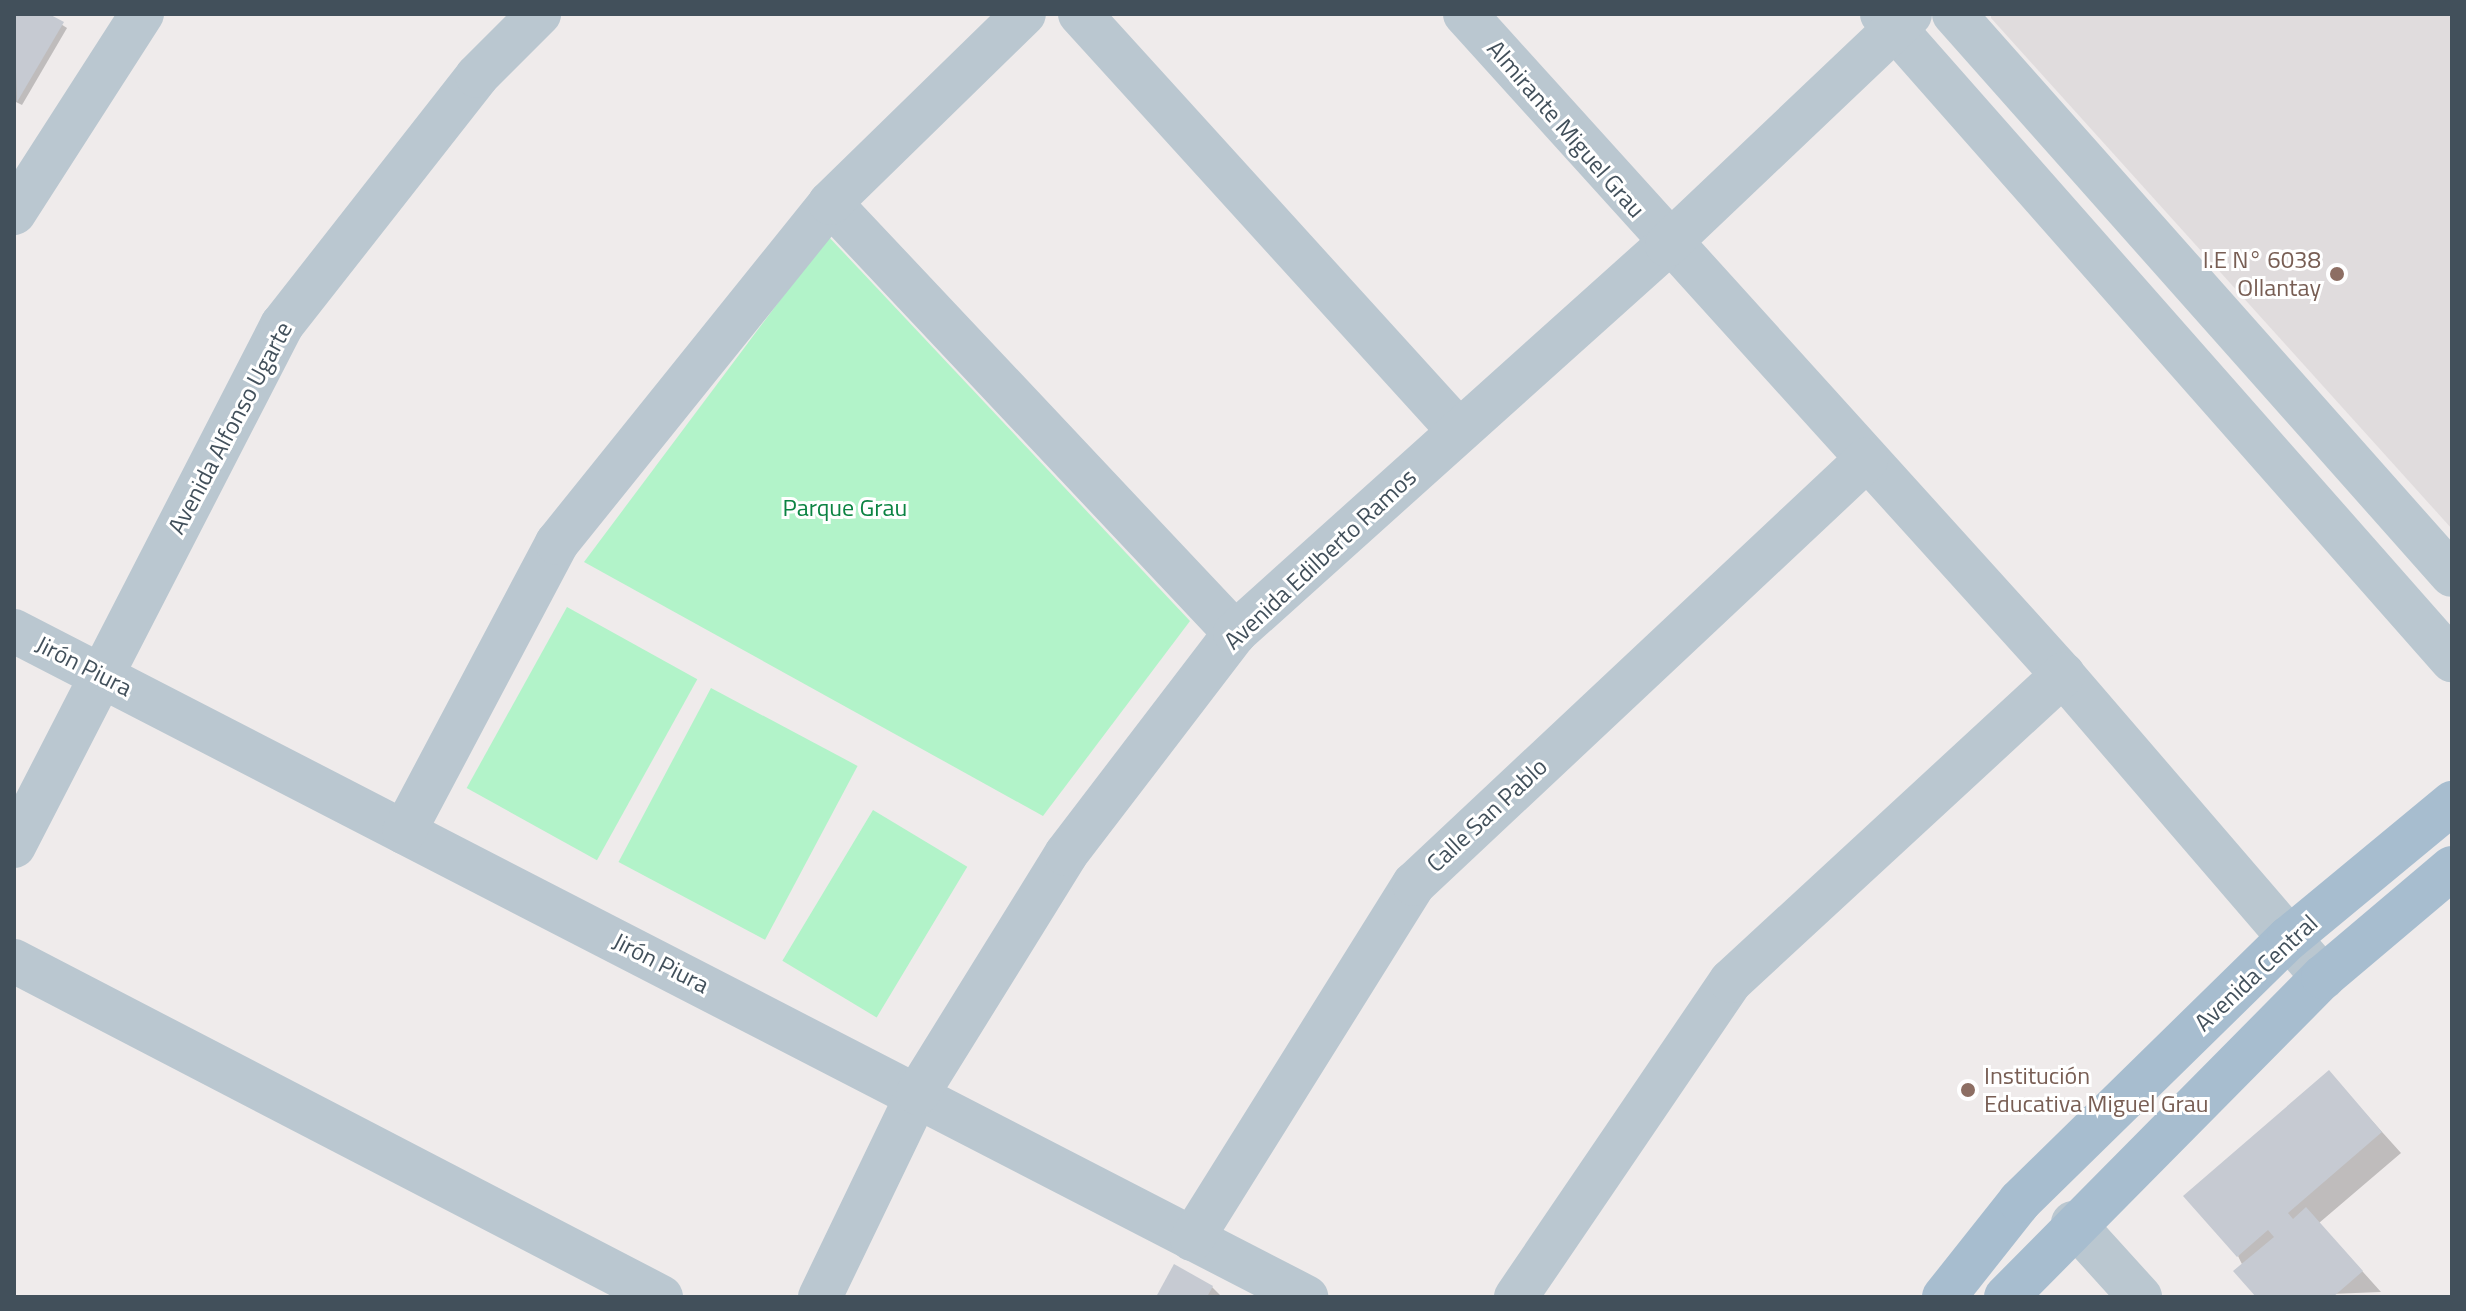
<!DOCTYPE html>
<meta charset="utf-8">
<style>
body{margin:0}
#map{position:relative;width:2466px;height:1311px;overflow:hidden;background:#efebeb;font-family:"Titillium Web",sans-serif}
div>[style]{position:absolute}
[style*='--x']{left:calc(var(--x)*1px);top:calc(var(--y)*1px);width:calc(var(--w)*1px);rotate:calc(var(--a)*1deg)}
.education>*{inset:0;background:#e0dcdd}
.green>*{inset:0;background:#b2f3c9;transform-origin:0 0}
.shadow>*{inset:0;background:#0003}
.building>*{inset:0;background:#c6cad2}
.minor>*{height:44px;margin:-22px;padding:0 22px;transform-origin:22px;border-radius:22px;background:#bac7d0}
.major>*{height:44px;margin:-22px;padding:0 22px;transform-origin:22px;border-radius:22px;background:#a7bdcf}
.dots>*{width:22px;height:22px;translate:-50% -50%;box-sizing:border-box;border:4px solid #fff;border-radius:50%}
span{translate:-50% -50%;white-space:nowrap;text-align:center;line-height:1.15;-webkit-text-stroke:6px #fff;paint-order:stroke}
.street-label{font-size:24px;color:#42505b}
.education-label{font-size:24px;color:#785e54}
.right{translate:-100% -50%;text-align:right}
.left{translate:0 -50%;text-align:left}
.park-label{font-size:24px;color:#0b8342}
.frame{position:absolute;inset:0;border:16px solid #42505b;pointer-events:none}
</style>
<div id="map">
<div class="education">
<div style="clip-path:polygon(1991px 14px,2452px 14px,2452px 529px,1991px 18px)"></div>
</div>
<div class="green">
<div style="clip-path:polygon(828px 236px,1190px 621px,1043px 816px,584px 562px)"></div>
<div style="left:567px;top:607px;width:149px;height:207px;rotate:29deg"></div>
<div style="left:711px;top:688px;width:166px;height:197px;rotate:28deg"></div>
<div style="left:873px;top:810px;width:110px;height:176px;rotate:31deg"></div>
</div>
<div class="shadow">
<div style="clip-path:polygon(14px 14px,45px 14px,67px 28px,22px 105px,14px 101px)"></div>
<div style="clip-path:polygon(2329px 1073px,2401px 1153px,2319px 1223px,2381px 1292px,2258px 1297px,2238px 1256px)"></div>
<div style="clip-path:polygon(1175px 1267px,1212px 1287px,1222px 1297px,1158px 1297px)"></div>
</div>
<div class="building">
<div style="clip-path:polygon(14px 14px,49px 14px,64px 22px,17px 102px)"></div>
<div style="clip-path:polygon(2329px 1070px,2382px 1132px,2288px 1213px,2293px 1219px,2306px 1207px,2363px 1271px,2333px 1297px,2256px 1297px,2233px 1271px,2274px 1237px,2268px 1230px,2237px 1257px,2183px 1196px)"></div>
<div style="clip-path:polygon(1174px 1264px,1213px 1286px,1207px 1297px,1156px 1297px)"></div>
</div>
<div class="minor">
<div style="--x:1080;--y:14;--w:563;--a:47.73"></div>
<div style="--x:1465;--y:14;--w:891;--a:47.86"></div>
<div style="--x:2063;--y:675;--w:399;--a:49.3"></div>
<div style="--x:1882;--y:14;--w:862;--a:48.58"></div>
<div style="--x:1954;--y:14;--w:750;--a:48.4"></div>
<div style="--x:830;--y:203;--w:591;--a:46.71"></div>
<div style="--x:14;--y:213;--w:237;--a:-57.3"></div>
<div style="--x:14;--y:631;--w:1454;--a:27.27"></div>
<div style="--x:404;--y:832;--w:327;--a:-62.1"></div>
<div style="--x:557;--y:543;--w:436;--a:-51.2"></div>
<div style="--x:830;--y:203;--w:271;--a:-44.3"></div>
<div style="--x:14;--y:846;--w:586;--a:-62.78"></div>
<div style="--x:282;--y:325;--w:316;--a:-51.9"></div>
<div style="--x:477;--y:76;--w:88;--a:-45"></div>
<div style="--x:14;--y:961;--w:729;--a:27.44"></div>
<div style="--x:2073;--y:1223;--w:100;--a:47.8"></div>
<div style="--x:1192;--y:1239;--w:419;--a:-58"></div>
<div style="--x:1414;--y:884;--w:620;--a:-43.17"></div>
<div style="--x:820;--y:1297;--w:226;--a:-64.3"></div>
<div style="--x:918;--y:1093;--w:281;--a:-58.2"></div>
<div style="--x:1066;--y:854;--w:278;--a:-52.6"></div>
<div style="--x:1235;--y:633;--w:581;--a:-41.93"></div>
<div style="--x:1667;--y:245;--w:335;--a:-43.5"></div>
<div style="--x:1516;--y:1297;--w:382;--a:-55.8"></div>
<div style="--x:1731;--y:981;--w:452;--a:-42.7"></div>
</div>
<div class="major">
<div style="--x:1944;--y:1297;--w:122;--a:-51.6"></div>
<div style="--x:2020;--y:1201;--w:376;--a:-44.4"></div>
<div style="--x:2289;--y:938;--w:212;--a:-39.6"></div>
<div style="--x:2006;--y:1297;--w:450;--a:-45.3"></div>
<div style="--x:2323;--y:977;--w:169;--a:-40.2"></div>
</div>
<div class="dots">
<div style="left:2337px;top:274px;background:#8d6e63"></div>
<div style="left:1968px;top:1090px;background:#8d6e63"></div>
</div>
<div class="street-label">
<span style="left:1566px;top:129px;rotate:49deg">Almirante Miguel Grau</span>
<span style="left:230px;top:428px;rotate:-62deg">Avenida Alfonso Ugarte</span>
<span style="left:1320px;top:559px;rotate:-43deg">Avenida Edilberto Ramos</span>
<span style="left:84px;top:666px;rotate:27deg">Jirón Piura</span>
<span style="left:1487px;top:815px;rotate:-43deg">Calle San Pablo</span>
<span style="left:661px;top:963px;rotate:27deg">Jirón Piura</span>
<span style="left:2256px;top:973px;rotate:-43deg">Avenida Central</span>
</div>
<div class="education-label">
<span class="right" style="left:2321px;top:274px">I.E N° 6038<br>Ollantay</span>
<span class="left" style="left:1984px;top:1090px">Institución<br>Educativa Miguel Grau</span>
</div>
<div class="park-label">
<span style="left:845px;top:508px">Parque Grau</span>
</div>
<div class="frame"></div>
</div>
